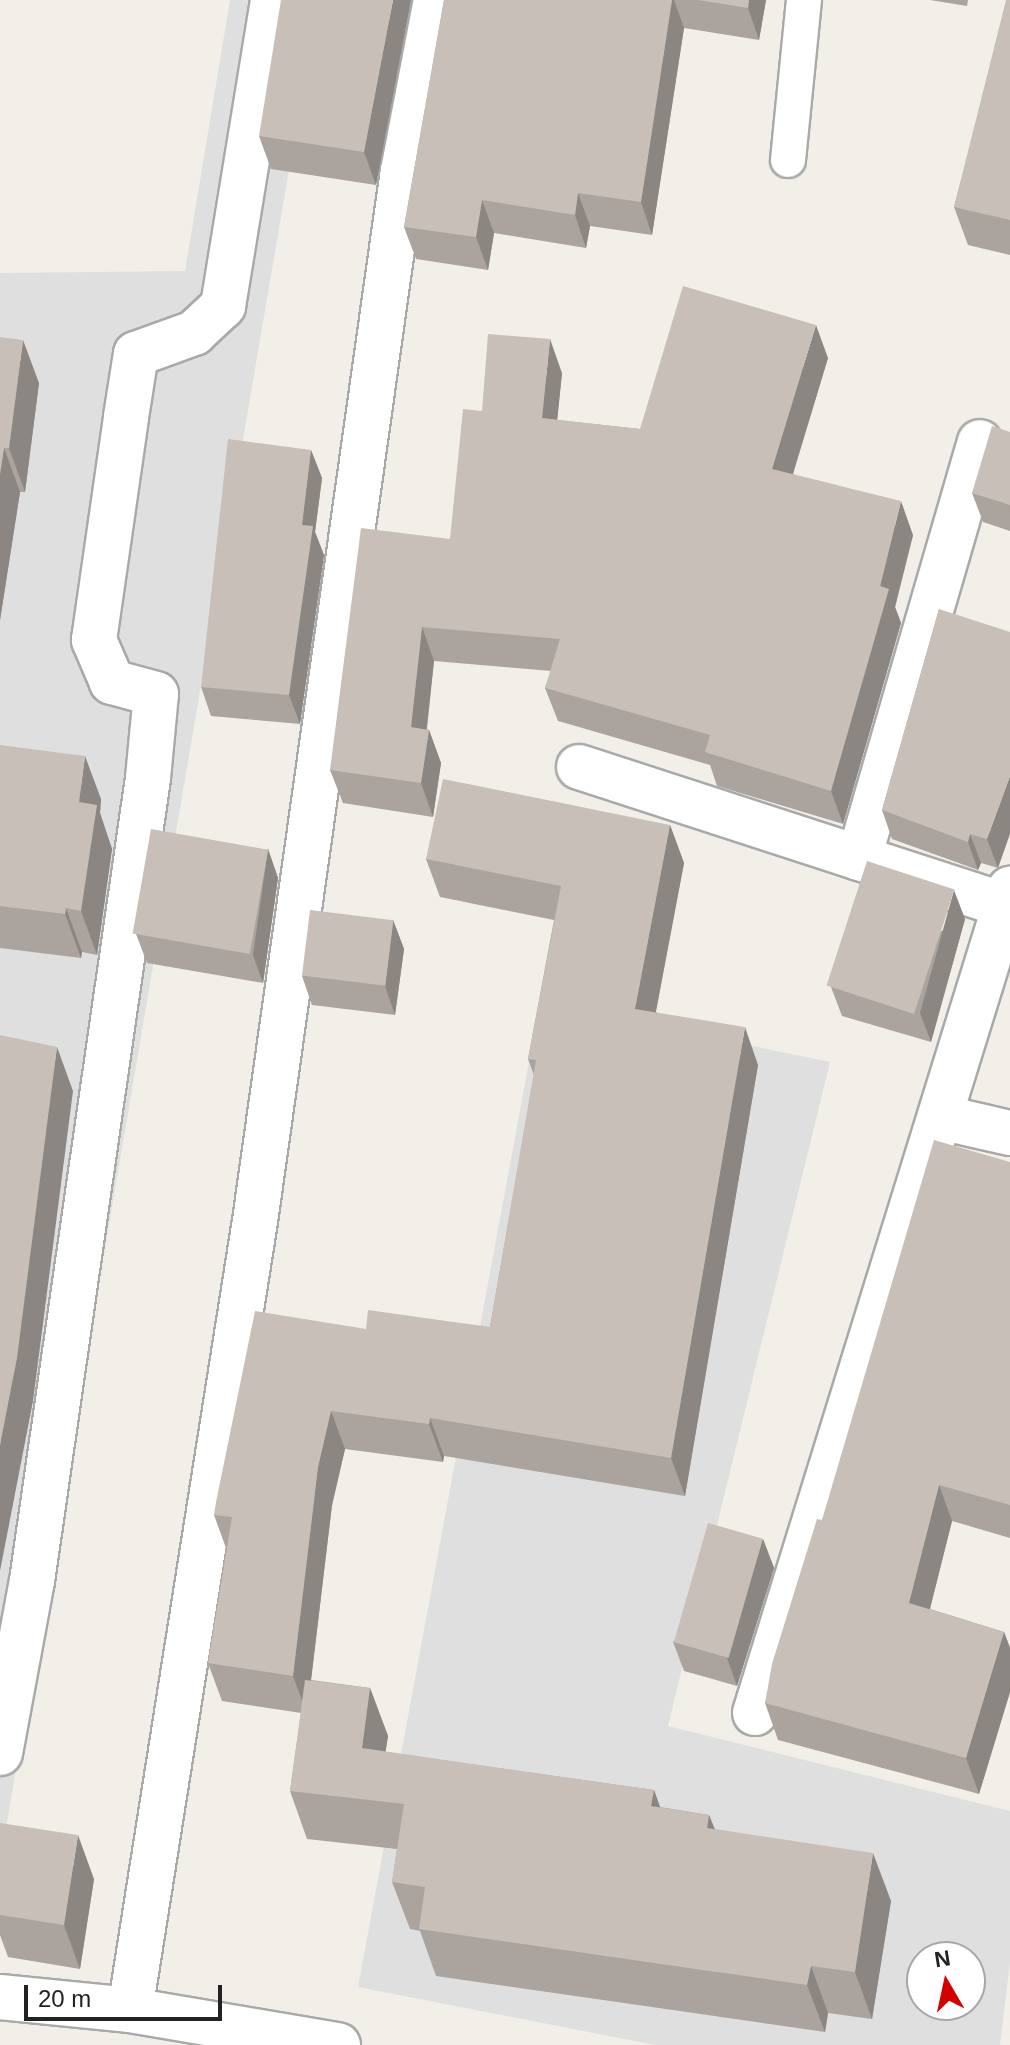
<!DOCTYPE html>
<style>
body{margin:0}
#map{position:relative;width:1010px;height:2045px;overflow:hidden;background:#f2efe9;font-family:Helvetica,sans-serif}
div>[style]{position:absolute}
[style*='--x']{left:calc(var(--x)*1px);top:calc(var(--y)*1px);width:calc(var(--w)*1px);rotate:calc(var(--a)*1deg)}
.residential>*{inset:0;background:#e0dfdf}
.roads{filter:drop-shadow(2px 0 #a9a9a9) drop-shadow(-2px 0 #a9a9a9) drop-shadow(0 2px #a9a9a9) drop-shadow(0 -2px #a9a9a9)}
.service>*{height:34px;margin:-17px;padding:0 17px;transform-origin:17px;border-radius:17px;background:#fff}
.minor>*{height:44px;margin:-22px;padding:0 22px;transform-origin:22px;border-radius:22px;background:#fff}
.tertiary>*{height:44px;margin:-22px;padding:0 22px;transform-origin:22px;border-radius:22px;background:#fff}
.wall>*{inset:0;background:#aba49e}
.shaded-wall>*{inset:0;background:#8b8681}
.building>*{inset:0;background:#c7bfb8;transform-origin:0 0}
span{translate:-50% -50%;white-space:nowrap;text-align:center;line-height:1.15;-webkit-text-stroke:8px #fff;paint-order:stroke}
.north{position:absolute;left:906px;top:1941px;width:80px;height:80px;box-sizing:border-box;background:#fff;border:2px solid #a7a7a7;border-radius:50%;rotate:351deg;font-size:22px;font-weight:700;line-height:32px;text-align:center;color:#222}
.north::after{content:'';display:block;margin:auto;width:28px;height:36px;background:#d40000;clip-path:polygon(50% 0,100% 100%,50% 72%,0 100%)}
.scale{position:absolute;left:24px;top:1985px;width:198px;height:36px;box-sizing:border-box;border:4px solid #222;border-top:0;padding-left:10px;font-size:24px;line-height:28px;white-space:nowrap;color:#222;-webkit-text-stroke:6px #fff;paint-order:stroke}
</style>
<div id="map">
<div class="residential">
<div style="clip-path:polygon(230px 0,318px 0,0 1863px,0 273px,185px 271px)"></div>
<div style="clip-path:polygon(evenodd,540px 1002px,830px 1062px,668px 1726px,1010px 1811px,1010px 1962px,1000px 2045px,655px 2045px,358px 1987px,540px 1002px,922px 1957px,970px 1957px,970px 2005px,922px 2005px,922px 1957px)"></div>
</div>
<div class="roads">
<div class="service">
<div style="--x:788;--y:160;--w:161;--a:-84.3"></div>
</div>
<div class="minor">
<div style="--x:579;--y:767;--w:453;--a:18"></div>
<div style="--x:859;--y:858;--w:433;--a:-73.8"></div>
<div style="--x:940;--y:1117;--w:72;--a:12.9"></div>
<div style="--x:755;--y:1713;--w:863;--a:-72.8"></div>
<div style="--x:0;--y:1753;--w:175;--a:-79.5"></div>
<div style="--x:32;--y:1581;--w:811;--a:-81.78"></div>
<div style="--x:148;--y:778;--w:84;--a:-84.6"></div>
<div style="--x:156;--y:694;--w:46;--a:-164.7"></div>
<div style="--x:112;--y:682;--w:46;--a:-113.2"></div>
<div style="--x:94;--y:640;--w:225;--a:-81.8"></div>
<div style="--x:126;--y:417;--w:64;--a:-81"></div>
<div style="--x:136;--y:354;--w:62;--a:-19.9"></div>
<div style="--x:194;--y:333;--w:40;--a:-43"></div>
<div style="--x:223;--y:306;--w:310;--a:-80.7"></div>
<div style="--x:130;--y:2010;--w:799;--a:-81"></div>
<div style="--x:255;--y:1221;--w:1060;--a:-81.98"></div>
<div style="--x:403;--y:171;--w:174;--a:-79.1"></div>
</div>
<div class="tertiary">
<div style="--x:0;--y:1997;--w:131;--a:5.7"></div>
<div style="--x:130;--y:2010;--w:211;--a:9.6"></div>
</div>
</div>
<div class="wall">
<div style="clip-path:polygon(411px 0,376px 185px,271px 169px,259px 136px)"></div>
<div style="clip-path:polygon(444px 0,766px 0,759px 40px,684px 28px,652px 235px,590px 226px,586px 248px,494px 233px,488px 270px,416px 259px,404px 227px)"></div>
<div style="clip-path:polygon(930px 0,968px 0,967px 6px)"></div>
<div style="clip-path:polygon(1010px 0,1010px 255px,968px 245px,954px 207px)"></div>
<div style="clip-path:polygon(0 337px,39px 383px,25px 492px,20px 492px,0 620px)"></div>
<div style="clip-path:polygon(828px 358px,793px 474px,913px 535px,895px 607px,901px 623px,843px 824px,717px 786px,710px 765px,558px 721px,545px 688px,551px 671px,434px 661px,427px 729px,429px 730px,441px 763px,433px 817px,343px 803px,330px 770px,450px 539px,482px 411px,562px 373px,557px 420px,640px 429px)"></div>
<div style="clip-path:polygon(1010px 432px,1010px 531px,983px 522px,972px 493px)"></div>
<div style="clip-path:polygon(311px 450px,322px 478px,315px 532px,324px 555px,300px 724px,211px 716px,201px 687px)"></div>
<div style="clip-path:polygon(939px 609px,998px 868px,981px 863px,978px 870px,892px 839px,882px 810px)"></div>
<div style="clip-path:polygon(0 745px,101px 799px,100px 813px,112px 849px,97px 955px,82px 952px,81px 958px,0 948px)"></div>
<div style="clip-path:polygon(670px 825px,684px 863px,656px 1012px,758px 1065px,685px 1496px,444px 1456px,443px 1462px,345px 1449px,332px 1505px,311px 1680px,370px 1688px,388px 1736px,385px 1752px,654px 1790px,660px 1807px,709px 1815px,715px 1829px,891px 1901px,872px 2019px,828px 2013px,825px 2032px,436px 1976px,420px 1931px,410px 1929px,392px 1882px,397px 1849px,307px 1839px,290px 1791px,301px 1713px,222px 1701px,208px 1663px,226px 1548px,214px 1515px,366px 1329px,490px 1327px,534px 1075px,528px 1059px,554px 920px,440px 897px,426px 859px)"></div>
<div style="clip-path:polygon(268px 849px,278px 878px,263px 983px,147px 963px,136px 934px)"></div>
<div style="clip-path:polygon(965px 919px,931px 1042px,842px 1016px,831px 987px)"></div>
<div style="clip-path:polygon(393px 920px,404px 949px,395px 1015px,312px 1005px,302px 976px)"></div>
<div style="clip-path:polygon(1010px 1162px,1010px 1538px,952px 1521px,930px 1609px,1004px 1632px,1010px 1648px,1010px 1692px,979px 1794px,778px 1740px,765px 1703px,822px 1520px)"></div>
<div style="clip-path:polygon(763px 1539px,774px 1568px,737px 1686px,684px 1671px,673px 1642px)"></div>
<div style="clip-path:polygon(0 1823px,94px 1879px,80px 1969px,8px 1957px,0 1935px)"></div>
</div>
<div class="shaded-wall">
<div style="clip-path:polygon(393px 0,411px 0,376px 185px,364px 152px)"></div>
<div style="clip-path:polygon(672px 0,674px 0,684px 28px,652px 235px,641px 202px)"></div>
<div style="clip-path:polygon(749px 0,766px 0,759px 40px,748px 8px)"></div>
<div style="clip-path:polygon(578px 193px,590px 226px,586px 248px,575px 215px)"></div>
<div style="clip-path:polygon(482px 200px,494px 233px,488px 270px,476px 237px)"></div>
<div style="clip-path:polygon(816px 325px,828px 358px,784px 503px,772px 469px)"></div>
<div style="clip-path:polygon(550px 339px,562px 373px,554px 452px,542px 418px)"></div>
<div style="clip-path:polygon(23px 340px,39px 383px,25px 492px,9px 448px)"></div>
<div style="clip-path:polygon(4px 448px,20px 492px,0 620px,0 474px)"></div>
<div style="clip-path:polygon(311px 450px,322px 478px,315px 532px,324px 555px,300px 724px,289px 695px,302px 525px)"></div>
<div style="clip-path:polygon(901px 501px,913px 535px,895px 607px,901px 623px,843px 824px,831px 791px)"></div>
<div style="clip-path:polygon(422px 627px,434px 661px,423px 761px,411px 727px)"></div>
<div style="clip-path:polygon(429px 730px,441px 763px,433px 817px,421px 783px)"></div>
<div style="clip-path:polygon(85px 756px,101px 799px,100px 813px,112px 849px,97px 955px,81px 911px,79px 802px)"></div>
<div style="clip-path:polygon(1010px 776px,1010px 834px,998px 868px,987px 839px)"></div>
<div style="clip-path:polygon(670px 825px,684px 863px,649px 1047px,635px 1009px)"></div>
<div style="clip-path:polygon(970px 834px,981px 863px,978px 870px,968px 842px)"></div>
<div style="clip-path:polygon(268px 849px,278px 878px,263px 983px,253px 955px)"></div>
<div style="clip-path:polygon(954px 890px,965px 919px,931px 1042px,920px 1013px)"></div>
<div style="clip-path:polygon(66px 908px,82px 952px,81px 958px,65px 914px)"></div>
<div style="clip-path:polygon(393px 920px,404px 949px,395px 1015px,385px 986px)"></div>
<div style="clip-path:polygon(745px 1027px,758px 1065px,685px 1496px,671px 1458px)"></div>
<div style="clip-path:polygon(57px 1047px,73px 1091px,33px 1401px,0 1571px,0 1445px)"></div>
<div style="clip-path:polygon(331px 1411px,345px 1449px,332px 1505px,307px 1714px,293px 1676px,318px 1467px)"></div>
<div style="clip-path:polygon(430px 1418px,444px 1456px,443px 1462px,429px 1424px)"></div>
<div style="clip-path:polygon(939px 1485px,952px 1521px,922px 1640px,909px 1603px)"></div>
<div style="clip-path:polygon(763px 1539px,774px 1568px,737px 1686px,727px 1658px)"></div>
<div style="clip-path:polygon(1004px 1632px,1010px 1648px,1010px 1692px,979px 1794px,966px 1758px)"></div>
<div style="clip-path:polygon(370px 1688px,388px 1736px,379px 1796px,362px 1748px)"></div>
<div style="clip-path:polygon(654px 1790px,671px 1838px,651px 1806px)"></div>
<div style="clip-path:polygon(709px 1815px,727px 1862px,707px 1828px)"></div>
<div style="clip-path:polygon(78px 1835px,94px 1879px,80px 1969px,64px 1925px)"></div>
<div style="clip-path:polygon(873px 1853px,891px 1901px,872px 2019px,855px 1972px)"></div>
<div style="clip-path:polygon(811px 1966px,828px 2013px,825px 2032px,807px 1985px)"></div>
</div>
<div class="building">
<div style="clip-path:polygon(281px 0,393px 0,364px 152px,259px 136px)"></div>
<div style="clip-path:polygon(444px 0,672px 0,641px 202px,578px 193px,575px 215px,482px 200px,476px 237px,404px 227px)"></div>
<div style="clip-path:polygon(698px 0,749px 0,748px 8px)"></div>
<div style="clip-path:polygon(1006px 0,1010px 0,1010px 220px,954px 207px)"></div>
<div style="clip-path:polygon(683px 286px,816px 325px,772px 469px,901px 501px,880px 586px,889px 589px,831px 791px,705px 752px,710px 735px,545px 688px,560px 639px,422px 627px,411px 727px,429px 730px,421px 783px,330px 770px,361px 528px,450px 539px,463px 409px,482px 411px,488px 334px,550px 339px,542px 418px,640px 429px)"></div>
<div style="clip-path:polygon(0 337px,23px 340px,9px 448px,4px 448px,0 474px)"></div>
<div style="clip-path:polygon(992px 426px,1010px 432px,1010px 505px,972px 493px)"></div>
<div style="clip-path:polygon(228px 439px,311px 450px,302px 525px,313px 526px,289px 695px,201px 687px)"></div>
<div style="clip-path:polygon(939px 609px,1010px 632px,1010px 776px,987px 839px,970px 834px,968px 842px,882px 810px)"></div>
<div style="clip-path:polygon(0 745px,85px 756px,79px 802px,97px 805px,81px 911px,66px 908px,65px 914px,0 906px)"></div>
<div style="clip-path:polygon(443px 779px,670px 825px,635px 1009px,745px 1027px,671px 1458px,430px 1418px,429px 1424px,331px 1411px,318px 1467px,293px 1676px,208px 1663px,232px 1517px,214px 1515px,216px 1502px,255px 1311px,366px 1329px,368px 1310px,490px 1327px,536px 1060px,528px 1059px,561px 886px,426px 859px)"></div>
<div style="left:151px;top:829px;width:119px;height:106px;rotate:10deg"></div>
<div style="left:867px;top:861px;width:92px;height:131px;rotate:18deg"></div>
<div style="left:310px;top:910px;width:84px;height:66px;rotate:7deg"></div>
<div style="clip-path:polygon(0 1035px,57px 1047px,17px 1358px,0 1445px)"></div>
<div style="clip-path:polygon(934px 1140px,1010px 1162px,1010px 1505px,939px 1485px,909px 1603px,1004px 1632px,966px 1758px,765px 1703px,772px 1664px,817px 1519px,822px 1520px)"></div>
<div style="left:708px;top:1523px;width:57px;height:124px;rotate:16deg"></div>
<div style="clip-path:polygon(305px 1680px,370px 1688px,362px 1748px,654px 1790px,651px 1806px,709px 1815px,707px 1828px,873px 1853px,855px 1972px,811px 1966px,807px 1985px,419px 1929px,425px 1887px,392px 1882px,404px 1804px,290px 1791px)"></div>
<div style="clip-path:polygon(0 1823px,78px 1835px,64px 1925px,0 1915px)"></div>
</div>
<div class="north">N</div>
<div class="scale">20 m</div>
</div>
